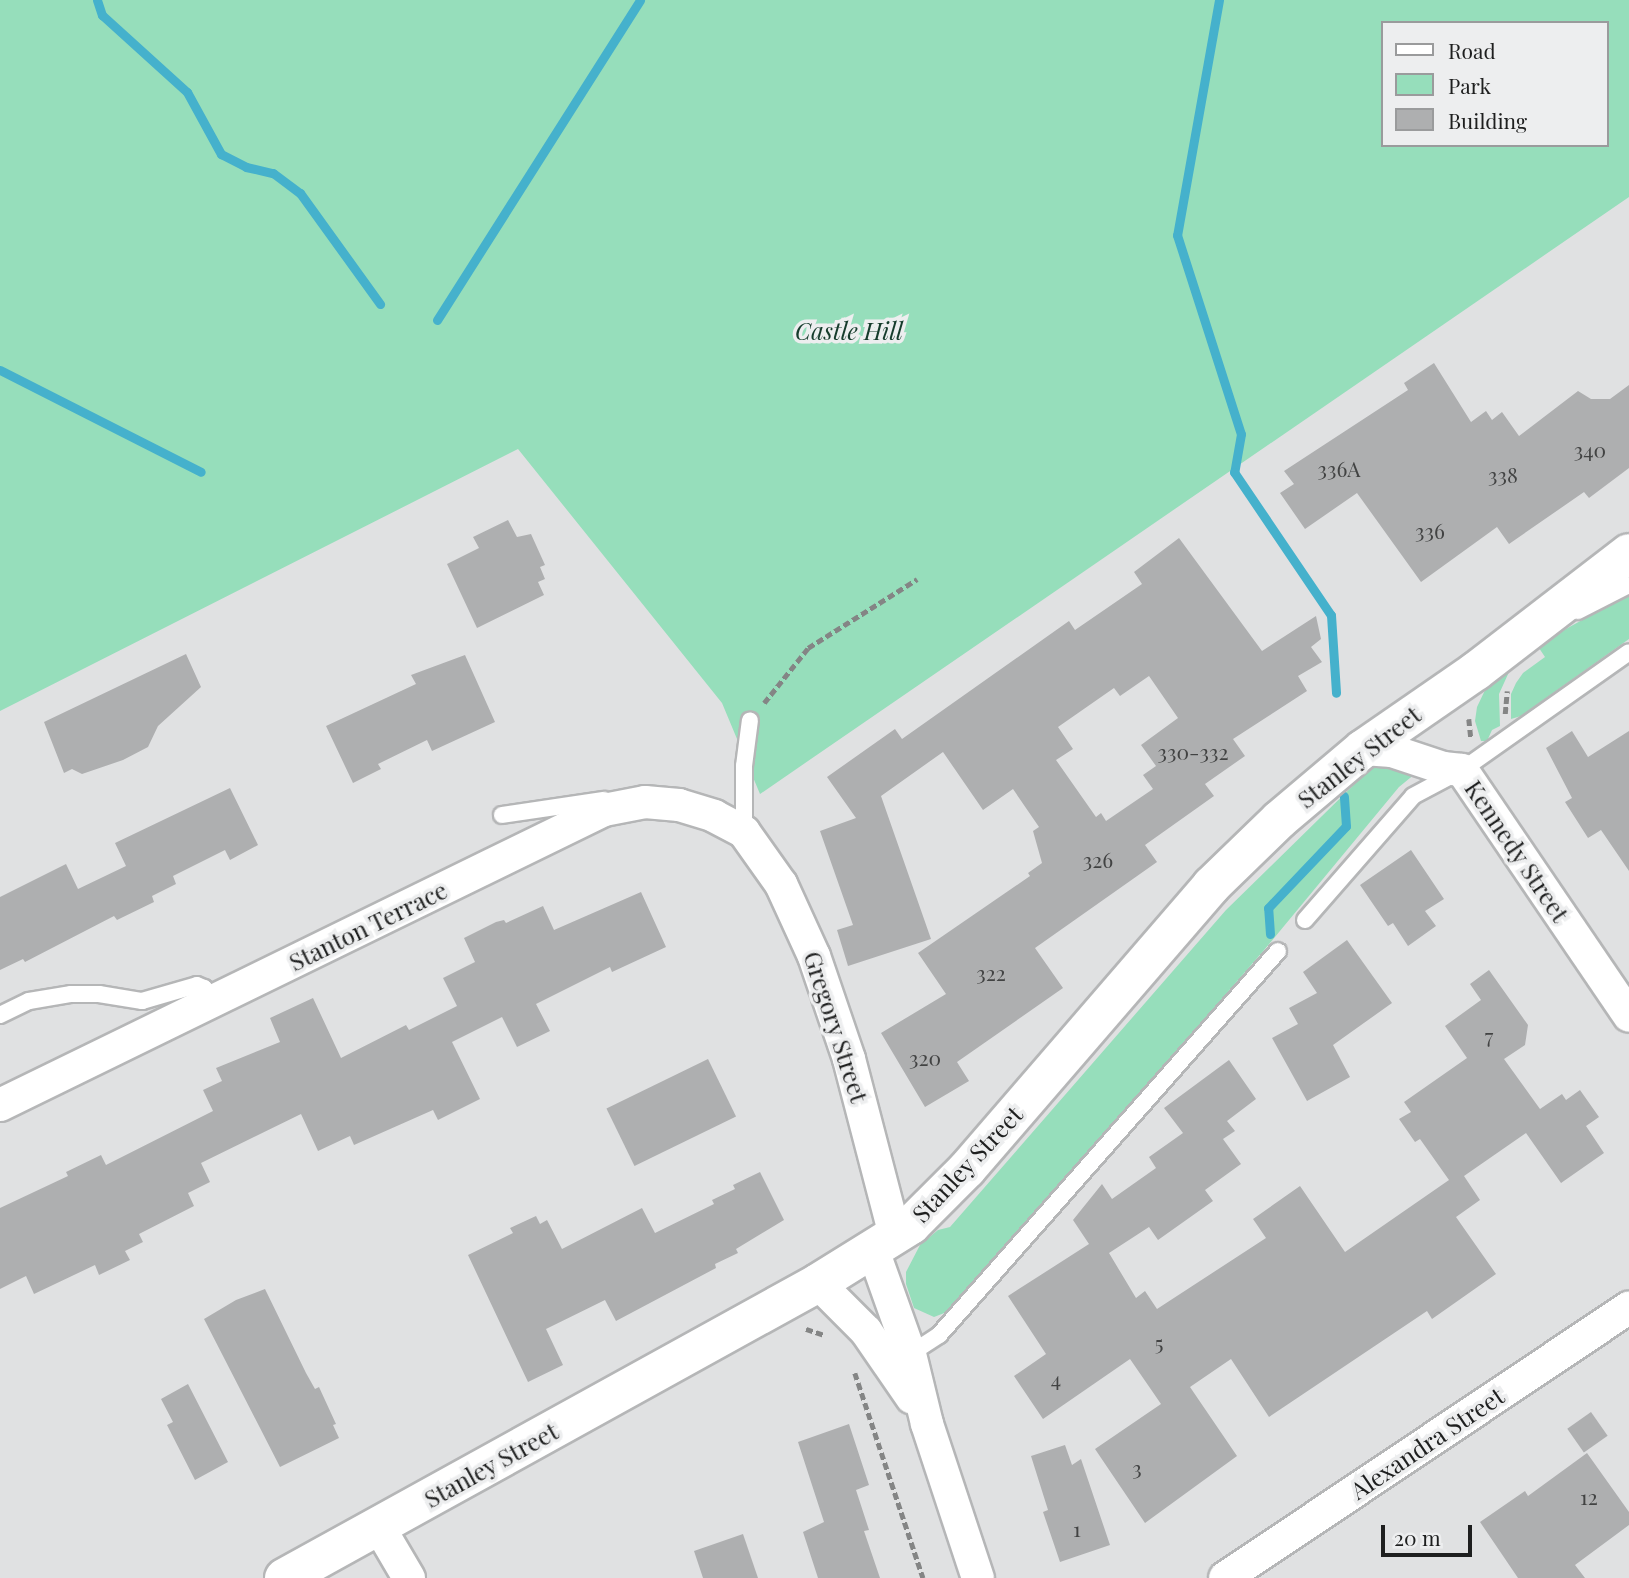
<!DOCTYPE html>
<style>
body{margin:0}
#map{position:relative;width:1629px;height:1578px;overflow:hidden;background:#e0e1e2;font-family:"Playfair Display",serif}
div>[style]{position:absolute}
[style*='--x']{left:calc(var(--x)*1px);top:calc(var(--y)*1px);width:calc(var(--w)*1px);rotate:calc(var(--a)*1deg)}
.green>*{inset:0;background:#96debb}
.stream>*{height:9px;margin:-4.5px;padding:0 4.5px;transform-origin:4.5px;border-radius:4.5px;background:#45b1cc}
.building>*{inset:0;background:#aeafb0;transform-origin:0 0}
.path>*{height:4.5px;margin-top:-2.25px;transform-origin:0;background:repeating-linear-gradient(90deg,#848585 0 7px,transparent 0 10.5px)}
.roads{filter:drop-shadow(2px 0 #b5b6b7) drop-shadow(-2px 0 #b5b6b7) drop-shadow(0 2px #b5b6b7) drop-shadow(0 -2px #b5b6b7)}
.service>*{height:16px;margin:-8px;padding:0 8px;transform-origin:8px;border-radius:8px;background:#fff}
.minor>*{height:32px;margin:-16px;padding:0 16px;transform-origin:16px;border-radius:16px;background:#fff}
.secondary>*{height:38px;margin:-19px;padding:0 19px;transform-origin:19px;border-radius:19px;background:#fff}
span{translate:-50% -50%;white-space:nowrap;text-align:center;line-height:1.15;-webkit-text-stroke:7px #edeeef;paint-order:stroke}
.number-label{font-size:21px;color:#424343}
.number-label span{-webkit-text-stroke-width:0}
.park-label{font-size:24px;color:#163c2c;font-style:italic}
.street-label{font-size:24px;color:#1e1f1f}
.legend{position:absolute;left:1381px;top:21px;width:228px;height:126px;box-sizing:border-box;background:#edeeef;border:2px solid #9a9b9c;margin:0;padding:9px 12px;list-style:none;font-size:21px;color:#1e1f1f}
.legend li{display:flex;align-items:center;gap:14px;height:35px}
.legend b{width:35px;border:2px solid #9a9b9c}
.scale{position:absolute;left:1381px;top:1525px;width:91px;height:32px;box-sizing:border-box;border:4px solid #1e1f1f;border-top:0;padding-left:9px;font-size:21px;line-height:24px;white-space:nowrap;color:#1e1f1f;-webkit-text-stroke:5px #edeeef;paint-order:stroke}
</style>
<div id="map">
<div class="green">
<div style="clip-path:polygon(evenodd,0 0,1629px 0,1629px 197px,760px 794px,722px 703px,518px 449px,0 711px,0 0,1382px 23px,1606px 23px,1606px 145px,1382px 145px,1382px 23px)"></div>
<div style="clip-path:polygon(1629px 594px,1629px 639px,1521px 716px,1511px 719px,1511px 694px,1516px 683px,1523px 673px,1545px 657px,1537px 645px)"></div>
<div style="clip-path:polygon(1506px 668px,1509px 672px,1499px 694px,1500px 726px,1492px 730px,1487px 741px,1481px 741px,1475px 721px,1477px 707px,1487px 686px)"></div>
<div style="clip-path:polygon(1374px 765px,1421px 769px,1399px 787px,1265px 949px,952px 1310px,934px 1317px,914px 1308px,906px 1284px,906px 1272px,920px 1245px,938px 1230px,950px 1227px,1226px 910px)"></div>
</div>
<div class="stream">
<div style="--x:97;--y:0;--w:16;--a:72"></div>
<div style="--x:102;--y:15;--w:115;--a:42.2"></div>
<div style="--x:187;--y:92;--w:71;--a:61.3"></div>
<div style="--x:221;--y:154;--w:28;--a:27"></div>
<div style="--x:246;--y:167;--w:28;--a:13"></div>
<div style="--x:273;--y:173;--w:34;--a:37"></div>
<div style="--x:300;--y:193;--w:137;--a:54.2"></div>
<div style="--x:1219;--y:0;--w:239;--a:100.1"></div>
<div style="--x:1177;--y:235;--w:209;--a:72.2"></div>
<div style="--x:1241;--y:434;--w:39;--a:100"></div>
<div style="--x:1234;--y:472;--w:173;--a:55.9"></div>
<div style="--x:1331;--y:615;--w:78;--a:86.3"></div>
<div style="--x:437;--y:320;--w:379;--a:-57.6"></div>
<div style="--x:0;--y:370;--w:225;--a:26.9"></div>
<div style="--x:1270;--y:934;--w:26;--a:-94"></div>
<div style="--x:1268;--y:908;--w:113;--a:-46.4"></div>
<div style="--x:1346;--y:826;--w:30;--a:-94"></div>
</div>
<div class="building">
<div style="clip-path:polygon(1434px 363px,1471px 422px,1486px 411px,1492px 420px,1502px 412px,1519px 436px,1578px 391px,1591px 399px,1610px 399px,1629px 385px,1629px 468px,1589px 498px,1584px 492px,1509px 544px,1497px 527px,1421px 582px,1357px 493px,1305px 529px,1280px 493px,1294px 484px,1284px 471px,1408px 390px,1404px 383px)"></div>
<div style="clip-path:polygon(508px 520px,517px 537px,531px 534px,545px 565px,540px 567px,545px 579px,538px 582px,544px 595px,477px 628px,447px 564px,479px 548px,473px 537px)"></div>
<div style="clip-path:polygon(evenodd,1179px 538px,1262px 651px,1316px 616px,1321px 639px,1311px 647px,1322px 662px,1298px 676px,1307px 691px,1233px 739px,1245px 756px,1205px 784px,1214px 796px,1145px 845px,1157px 862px,1035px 948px,1063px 988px,957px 1062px,969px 1081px,925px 1107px,881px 1033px,946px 994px,918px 953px,1030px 876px,1028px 873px,1042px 863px,1033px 831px,1039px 827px,1013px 789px,983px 810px,943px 752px,881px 796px,931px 939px,848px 966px,837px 930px,853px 925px,820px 831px,856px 818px,827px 777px,895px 729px,902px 739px,1069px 621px,1075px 630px,1142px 584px,1134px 572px,1179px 538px,1149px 676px,1178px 718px,1141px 745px,1156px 766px,1143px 775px,1153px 789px,1106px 821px,1101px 813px,1096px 817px,1056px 760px,1073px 749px,1058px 727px,1114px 688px,1120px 696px,1149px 676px)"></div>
<div style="clip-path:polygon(186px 654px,201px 687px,158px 726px,148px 747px,123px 760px,82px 774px,72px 769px,64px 773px,44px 722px)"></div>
<div style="clip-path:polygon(465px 655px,495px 722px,432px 751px,427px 740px,378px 764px,381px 769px,353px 783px,326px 726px,416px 684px,411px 675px)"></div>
<div style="clip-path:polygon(1572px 731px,1588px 757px,1629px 731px,1629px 871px,1601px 830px,1588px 838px,1565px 802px,1572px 798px,1546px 748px)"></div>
<div style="clip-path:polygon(230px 788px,258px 845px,230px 860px,225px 850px,173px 876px,176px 884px,152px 896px,154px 902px,117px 920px,114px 916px,25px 962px,23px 959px,0 970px,0 897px,66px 864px,78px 889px,126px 866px,115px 843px)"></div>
<div style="clip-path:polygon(1411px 850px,1444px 899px,1425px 911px,1436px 926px,1408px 946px,1393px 923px,1388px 926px,1360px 885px)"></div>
<div style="clip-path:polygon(641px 892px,666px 947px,612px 972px,610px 967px,536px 1004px,550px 1031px,517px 1047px,502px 1017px,452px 1042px,480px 1099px,438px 1120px,433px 1110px,354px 1145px,350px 1136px,318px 1151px,301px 1114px,201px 1163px,210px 1182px,188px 1193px,194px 1206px,139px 1234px,143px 1242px,125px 1251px,130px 1260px,99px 1275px,95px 1265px,34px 1294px,26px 1276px,0 1289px,0 1208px,68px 1176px,66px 1172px,101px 1155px,106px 1165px,213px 1111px,203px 1090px,222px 1081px,216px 1068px,280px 1042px,270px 1018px,313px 998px,341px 1058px,406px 1025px,409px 1030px,457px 1006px,443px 978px,475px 962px,464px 938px,496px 922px,504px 920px,506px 923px,543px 906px,554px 930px)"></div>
<div style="clip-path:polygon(1347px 940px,1392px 1003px,1333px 1045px,1350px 1077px,1307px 1101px,1272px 1038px,1298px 1024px,1289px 1008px,1317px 993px,1303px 972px)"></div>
<div style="clip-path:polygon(1489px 970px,1528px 1025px,1525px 1045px,1504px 1059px,1540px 1109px,1562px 1094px,1566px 1100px,1580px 1090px,1599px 1117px,1586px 1126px,1604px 1153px,1561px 1183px,1526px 1133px,1464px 1176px,1480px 1200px,1456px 1217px,1496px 1274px,1432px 1319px,1427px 1311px,1269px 1417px,1231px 1359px,1190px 1387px,1237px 1456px,1145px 1523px,1095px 1449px,1161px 1404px,1130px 1359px,1043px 1419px,1014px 1376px,1046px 1354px,1008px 1296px,1089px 1244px,1073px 1220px,1102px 1184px,1112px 1199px,1156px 1168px,1149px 1157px,1183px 1133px,1164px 1108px,1229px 1060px,1256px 1099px,1227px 1121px,1235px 1131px,1223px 1139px,1241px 1164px,1205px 1190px,1213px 1201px,1158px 1240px,1149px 1227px,1109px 1253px,1136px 1298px,1145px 1291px,1157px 1309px,1266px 1238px,1253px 1219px,1300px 1186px,1345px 1252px,1449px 1180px,1420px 1139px,1415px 1142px,1399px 1119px,1411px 1112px,1404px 1102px,1467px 1058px,1445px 1026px,1481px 1000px,1470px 984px)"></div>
<div style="left:708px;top:1059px;width:64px;height:113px;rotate:64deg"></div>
<div style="clip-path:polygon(760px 1172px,784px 1220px,736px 1249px,738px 1253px,715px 1264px,716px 1268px,616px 1321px,605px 1300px,546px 1329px,563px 1365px,528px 1382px,468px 1255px,513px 1233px,510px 1228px,536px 1216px,540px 1224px,547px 1220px,562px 1249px,642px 1208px,655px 1233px,714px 1204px,712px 1200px,735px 1189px,733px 1185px)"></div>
<div style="clip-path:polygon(265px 1289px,306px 1373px,315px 1389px,319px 1387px,336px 1424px,333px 1425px,339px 1438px,280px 1467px,204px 1319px,236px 1300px)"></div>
<div style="clip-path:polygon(188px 1384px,228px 1462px,195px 1480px,167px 1425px,173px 1422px,161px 1399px)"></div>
<div style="left:1591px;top:1412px;width:29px;height:29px;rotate:55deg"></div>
<div style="clip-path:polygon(849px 1424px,869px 1485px,856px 1490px,869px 1530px,864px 1531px,880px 1578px,818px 1578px,803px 1532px,824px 1522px,798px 1442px)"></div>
<div style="clip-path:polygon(1065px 1445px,1072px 1465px,1081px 1459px,1110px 1545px,1060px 1562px,1043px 1512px,1048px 1510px,1031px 1456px)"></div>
<div style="clip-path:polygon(1587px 1453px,1629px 1512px,1629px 1525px,1575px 1565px,1585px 1578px,1518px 1578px,1480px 1522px,1525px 1491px,1528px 1496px)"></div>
<div style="clip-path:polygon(743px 1534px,758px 1578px,703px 1578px,694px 1551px)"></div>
</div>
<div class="path">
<div style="--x:764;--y:703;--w:70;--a:-51.3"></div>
<div style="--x:808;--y:648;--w:129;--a:-32.3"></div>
<div style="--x:1505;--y:714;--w:23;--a:-85"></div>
<div style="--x:1469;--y:719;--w:19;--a:84"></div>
<div style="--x:806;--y:1329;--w:19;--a:18"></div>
<div style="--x:855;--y:1373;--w:216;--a:71.6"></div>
</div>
<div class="roads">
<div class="service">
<div style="--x:1578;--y:611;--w:57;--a:-27"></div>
<div style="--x:502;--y:815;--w:103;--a:-8.4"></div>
<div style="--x:744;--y:832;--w:66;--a:-90"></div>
<div style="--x:744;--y:766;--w:46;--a:-82.6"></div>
<div style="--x:1305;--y:920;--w:164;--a:-48.9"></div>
<div style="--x:1413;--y:796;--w:55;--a:-28"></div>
<div style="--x:1462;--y:770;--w:204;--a:-35.2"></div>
<div style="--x:0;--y:1015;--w:32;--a:-26"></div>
<div style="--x:29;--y:1001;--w:43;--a:-9.5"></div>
<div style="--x:71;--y:994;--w:28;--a:0"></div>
<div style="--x:99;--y:994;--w:44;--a:9.2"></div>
<div style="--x:142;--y:1001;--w:57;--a:-16.2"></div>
<div style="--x:197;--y:985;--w:8;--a:23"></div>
<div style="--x:204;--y:988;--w:16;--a:55"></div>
<div style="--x:910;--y:1354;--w:35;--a:-33"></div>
<div style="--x:939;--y:1335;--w:512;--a:-48.56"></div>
</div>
<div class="minor">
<div style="--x:1363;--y:749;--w:29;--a:4"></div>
<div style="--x:1392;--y:751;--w:54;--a:18.4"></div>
<div style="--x:1443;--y:768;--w:19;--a:6"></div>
<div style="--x:1462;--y:770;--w:297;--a:55.8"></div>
<div style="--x:0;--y:1105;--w:672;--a:-26.03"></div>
<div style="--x:604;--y:810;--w:42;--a:-11"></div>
<div style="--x:645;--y:802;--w:34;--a:5"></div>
<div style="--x:679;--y:805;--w:37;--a:17"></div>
<div style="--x:714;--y:816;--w:34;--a:28"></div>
<div style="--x:744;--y:832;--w:64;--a:54.6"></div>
<div style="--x:781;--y:884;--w:79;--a:65.4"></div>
<div style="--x:814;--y:956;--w:109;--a:71.2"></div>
<div style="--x:849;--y:1059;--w:183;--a:75.4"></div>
<div style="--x:873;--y:1250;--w:110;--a:70.4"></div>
<div style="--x:910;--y:1354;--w:72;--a:76.3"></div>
<div style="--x:927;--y:1424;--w:162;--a:71.7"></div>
<div style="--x:818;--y:1283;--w:68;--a:45"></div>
<div style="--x:866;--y:1331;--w:81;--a:55.5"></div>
<div style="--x:379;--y:1527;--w:59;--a:59.5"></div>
<div style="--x:1225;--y:1578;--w:486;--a:-33.8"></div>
</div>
<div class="secondary">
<div style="--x:284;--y:1578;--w:610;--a:-28.92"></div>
<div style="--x:818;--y:1283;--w:110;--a:-31.9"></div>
<div style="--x:911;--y:1225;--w:79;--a:-45"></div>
<div style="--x:967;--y:1169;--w:374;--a:-49.2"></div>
<div style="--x:1211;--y:886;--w:95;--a:-44.1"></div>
<div style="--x:1279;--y:820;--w:110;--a:-40.2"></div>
<div style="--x:1363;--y:749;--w:137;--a:-34.6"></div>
<div style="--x:1476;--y:671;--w:193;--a:-37.6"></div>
</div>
</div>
<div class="number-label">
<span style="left:1590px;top:449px">340</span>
<span style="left:1339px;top:468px">336A</span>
<span style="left:1503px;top:474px">338</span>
<span style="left:1430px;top:530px">336</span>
<span style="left:1193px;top:751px">330-332</span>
<span style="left:1098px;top:859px">326</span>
<span style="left:991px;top:972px">322</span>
<span style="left:1489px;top:1035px">7</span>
<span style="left:925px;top:1057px">320</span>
<span style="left:1159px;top:1342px">5</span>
<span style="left:1056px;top:1378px">4</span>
<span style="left:1137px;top:1467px">3</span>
<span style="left:1589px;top:1496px">12</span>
<span style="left:1077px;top:1528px">1</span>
</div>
<div class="park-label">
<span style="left:849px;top:331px">Castle Hill</span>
</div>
<div class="street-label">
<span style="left:1359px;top:757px;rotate:-38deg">Stanley Street</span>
<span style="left:1517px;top:851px;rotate:56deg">Kennedy Street</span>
<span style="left:368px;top:926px;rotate:-26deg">Stanton Terrace</span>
<span style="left:836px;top:1027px;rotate:72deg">Gregory Street</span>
<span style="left:967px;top:1164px;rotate:-47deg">Stanley Street</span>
<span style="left:1427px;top:1443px;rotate:-34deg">Alexandra Street</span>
<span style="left:491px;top:1465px;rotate:-29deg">Stanley Street</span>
</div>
<ul class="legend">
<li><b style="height:9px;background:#fff"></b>Road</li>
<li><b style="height:19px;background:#96debb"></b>Park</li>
<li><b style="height:19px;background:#aeafb0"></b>Building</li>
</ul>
<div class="scale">20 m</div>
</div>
